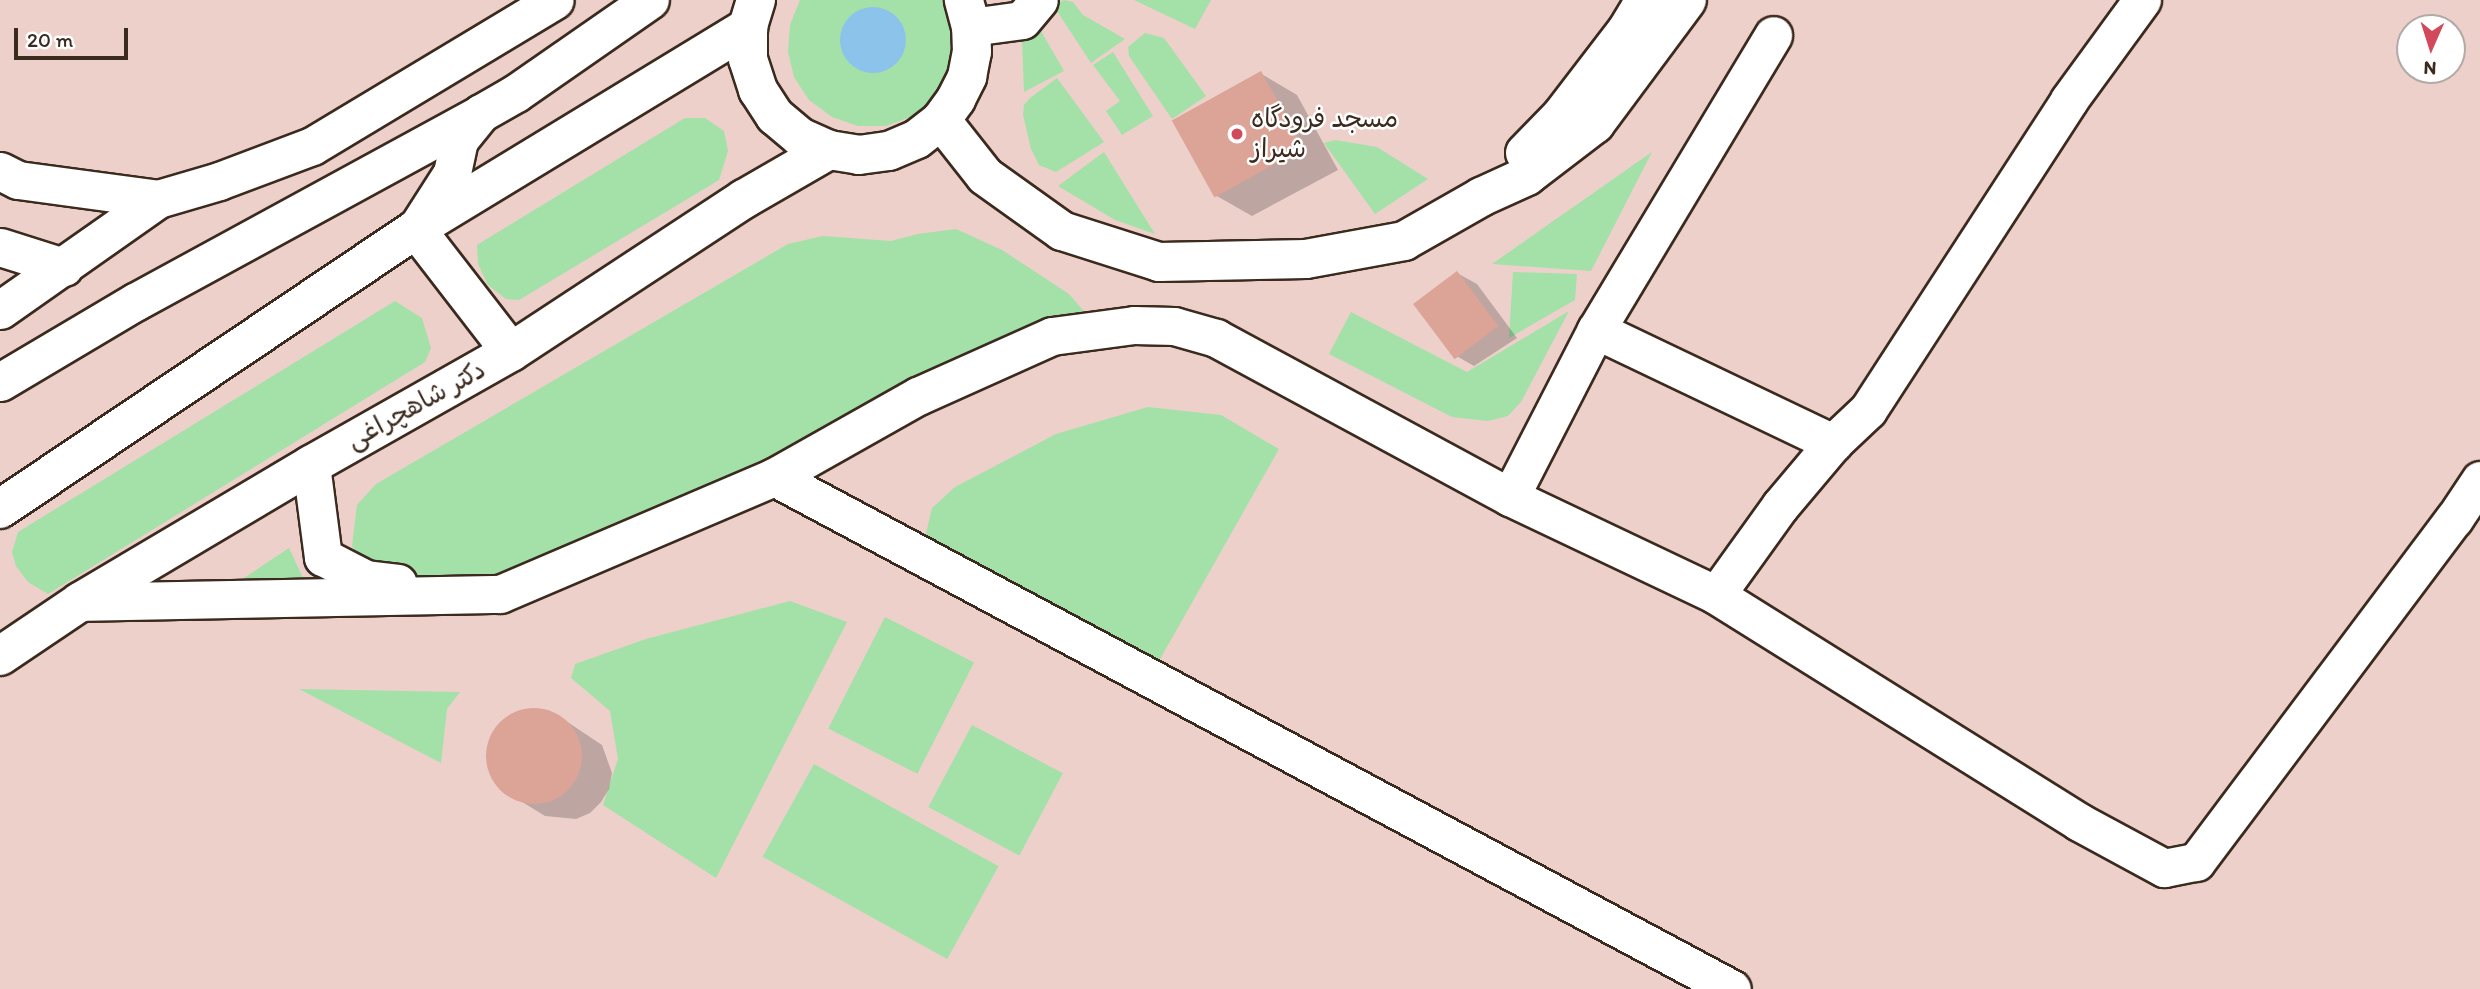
<!DOCTYPE html>
<meta charset="utf-8">
<style>
body{margin:0}
#map{position:relative;width:2480px;height:989px;overflow:hidden;background:#f4e3e0;font-family:Itim,"Playpen Sans Arabic",sans-serif}
div>[style]{position:absolute}
[style*='--x']{left:calc(var(--x)*1px);top:calc(var(--y)*1px);width:calc(var(--w)*1px);rotate:calc(var(--a)*1deg)}
.built>*{inset:0;background:#edd0ca}
.green>*{inset:0;background:#a3e1a8;transform-origin:0 0}
.water>*{inset:0;background:#8bc3ea}
.round{border-radius:50%}
.shadow>*{inset:0;background:#0003}
.building>*{inset:0;background:#dca397;transform-origin:0 0}
.roads{filter:drop-shadow(2px 0 #3b2a1e) drop-shadow(-2px 0 #3b2a1e) drop-shadow(0 2px #3b2a1e) drop-shadow(0 -2px #3b2a1e)}
.minor>*{height:37px;margin:-18.5px;padding:0 18.5px;transform-origin:18.5px;border-radius:18.5px;background:#fff}
.major>*{height:38px;margin:-19px;padding:0 19px;transform-origin:19px;border-radius:19px;background:#fff}
.dots>*{width:19px;height:19px;translate:-50% -50%;box-sizing:border-box;border:4px solid #fff;border-radius:50%}
span{translate:-50% -50%;white-space:nowrap;text-align:center;line-height:1.15;-webkit-text-stroke:5px #fff;paint-order:stroke}
.poi-label{font-size:26px;color:#3b2a1e}
.left{translate:0 -50%;text-align:left}
.street-label{font-size:26px;color:#3b2a1e}
.north{position:absolute;left:2396px;top:14px;width:70px;height:70px;box-sizing:border-box;background:#fff;border:2px solid #b1aaa5;border-radius:50%;rotate:183deg;font-size:19px;font-weight:700;line-height:28px;text-align:center;color:#3b2a1e}
.north::after{content:'';display:block;margin:auto;width:24px;height:32px;background:#d1495b;clip-path:polygon(50% 0,100% 100%,50% 72%,0 100%)}
.scale{position:absolute;left:14px;top:28px;width:114px;height:32px;box-sizing:border-box;border:4px solid #3b2a1e;border-top:0;padding-left:9px;font-size:21px;line-height:24px;white-space:nowrap;color:#3b2a1e;-webkit-text-stroke:5px #fff;paint-order:stroke}
</style>
<div id="map">
<div class="built">
<div style="clip-path:polygon(evenodd,0 0,2480px 0,2480px 989px,0 989px,0 0,2410px 28px,2452px 28px,2452px 70px,2410px 70px,2410px 28px)"></div>
</div>
<div class="green">
<div style="clip-path:polygon(800px 0,942px 0,951px 19px,955px 47px,949px 75px,934px 98px,913px 116px,886px 126px,858px 126px,832px 117px,809px 100px,794px 77px,788px 52px,790px 25px)"></div>
<div style="clip-path:polygon(1064px 0,1073px 2px,1083px 15px,1125px 39px,1091px 63px,1053px 5px)"></div>
<div style="clip-path:polygon(1134px 0,1211px 0,1195px 29px)"></div>
<div style="clip-path:polygon(1034px 19px,1064px 71px,1024px 92px,1022px 39px,1023px 29px)"></div>
<div style="clip-path:polygon(1145px 33px,1164px 38px,1206px 96px,1172px 119px,1129px 56px,1128px 47px)"></div>
<div style="clip-path:polygon(1113px 52px,1153px 116px,1122px 135px,1106px 111px,1120px 101px,1093px 65px)"></div>
<div style="clip-path:polygon(1057px 78px,1104px 142px,1056px 172px,1039px 165px,1031px 149px,1023px 115px,1024px 105px,1030px 98px)"></div>
<div style="clip-path:polygon(685px 118px,705px 118px,724px 131px,728px 151px,719px 180px,519px 300px,506px 299px,488px 285px,478px 264px,477px 245px)"></div>
<div style="clip-path:polygon(1335px 140px,1377px 147px,1428px 179px,1375px 214px,1324px 143px)"></div>
<div style="clip-path:polygon(1104px 152px,1155px 234px,1115px 220px,1058px 186px)"></div>
<div style="clip-path:polygon(1652px 152px,1591px 271px,1492px 264px)"></div>
<div style="clip-path:polygon(956px 229px,1002px 250px,1069px 294px,1100px 330px,527px 590px,435px 588px,366px 566px,352px 546px,357px 505px,376px 484px,788px 244px,823px 236px,891px 241px,918px 234px)"></div>
<div style="clip-path:polygon(1513px 272px,1577px 274px,1575px 300px,1509px 338px)"></div>
<div style="clip-path:polygon(395px 301px,422px 318px,431px 348px,425px 362px,48px 594px,28px 582px,16px 566px,12px 552px,18px 532px)"></div>
<div style="clip-path:polygon(1569px 311px,1521px 402px,1508px 416px,1488px 421px,1452px 417px,1329px 354px,1351px 312px,1467px 372px)"></div>
<div style="clip-path:polygon(1148px 407px,1221px 415px,1279px 449px,1155px 668px,923px 546px,932px 508px,955px 487px,1056px 434px)"></div>
<div style="clip-path:polygon(289px 548px,320px 614px,197px 609px)"></div>
<div style="clip-path:polygon(790px 601px,847px 622px,716px 878px,603px 805px,618px 759px,610px 711px,571px 678px,575px 664px,646px 639px)"></div>
<div style="left:885px;top:617px;width:100px;height:125px;rotate:27deg"></div>
<div style="clip-path:polygon(299px 689px,460px 692px,447px 709px,441px 763px)"></div>
<div style="left:972px;top:725px;width:103px;height:93px;rotate:28deg"></div>
<div style="left:814px;top:764px;width:211px;height:106px;rotate:29deg"></div>
</div>
<div class="water">
<div class="round" style="left:840px;top:7px;width:66px;height:66px"></div>
</div>
<div class="shadow">
<div style="clip-path:polygon(1260px 73px,1297px 95px,1338px 170px,1252px 216px,1215px 195px)"></div>
<div style="clip-path:polygon(1457px 273px,1477px 284px,1517px 338px,1474px 366px,1453px 354px)"></div>
<div style="clip-path:polygon(531px 710px,546px 711px,560px 717px,602px 745px,612px 773px,609px 789px,601px 802px,590px 813px,576px 819px,545px 816px,501px 789px,492px 777px,488px 747px,494px 732px,516px 713px)"></div>
</div>
<div class="building">
<div style="left:1261px;top:71px;width:88px;height:102px;rotate:61deg"></div>
<div style="left:1457px;top:271px;width:69px;height:55px;rotate:53deg"></div>
<div class="round" style="left:486px;top:708px;width:96px;height:96px"></div>
</div>
<div class="roads">
<div class="minor">
<div style="--x:971;--y:27;--w:51;--a:-7.8"></div>
<div style="--x:1022;--y:20;--w:26;--a:-50"></div>
<div style="--x:0;--y:171;--w:20;--a:27"></div>
<div style="--x:18;--y:180;--w:141;--a:7.7"></div>
<div style="--x:158;--y:199;--w:64;--a:-16.4"></div>
<div style="--x:219;--y:181;--w:99;--a:-20.6"></div>
<div style="--x:312;--y:146;--w:283;--a:-31"></div>
<div style="--x:416;--y:229;--w:67;--a:-57.3"></div>
<div style="--x:452;--y:173;--w:34;--a:-78"></div>
<div style="--x:459;--y:140;--w:35;--a:-51"></div>
<div style="--x:481;--y:113;--w:40;--a:-29.7"></div>
<div style="--x:516;--y:93;--w:163;--a:-34.8"></div>
<div style="--x:0;--y:247;--w:67;--a:17.4"></div>
<div style="--x:0;--y:310;--w:193;--a:-35.1"></div>
<div style="--x:1596;--y:330;--w:263;--a:25.5"></div>
<div style="--x:0;--y:382;--w:157;--a:-30.7"></div>
<div style="--x:135;--y:302;--w:394;--a:-28.6"></div>
<div style="--x:311;--y:465;--w:93;--a:82.6"></div>
<div style="--x:323;--y:557;--w:48;--a:27.1"></div>
<div style="--x:366;--y:579;--w:32;--a:7"></div>
<div style="--x:774;--y:477;--w:1086;--a:28.12"></div>
<div style="--x:1510;--y:497;--w:188;--a:-62.8"></div>
<div style="--x:1596;--y:330;--w:344;--a:-59"></div>
<div style="--x:1716;--y:595;--w:428;--a:32"></div>
<div style="--x:2079;--y:822;--w:97;--a:28.4"></div>
<div style="--x:2164;--y:868;--w:33;--a:-11"></div>
<div style="--x:2196;--y:862;--w:429;--a:-53.1"></div>
<div style="--x:2454;--y:519;--w:47;--a:-56.3"></div>
<div style="--x:80;--y:602;--w:420;--a:-1.1"></div>
<div style="--x:500;--y:594;--w:298;--a:-23.1"></div>
<div style="--x:774;--y:477;--w:165;--a:-29.4"></div>
<div style="--x:918;--y:396;--w:147;--a:-24.1"></div>
<div style="--x:1052;--y:336;--w:83;--a:-7.6"></div>
<div style="--x:1134;--y:325;--w:40;--a:1.4"></div>
<div style="--x:1174;--y:326;--w:44;--a:15.9"></div>
<div style="--x:1216;--y:338;--w:334;--a:28.4"></div>
<div style="--x:1510;--y:497;--w:228;--a:25.4"></div>
<div style="--x:1716;--y:595;--w:110;--a:-54.3"></div>
<div style="--x:1780;--y:506;--w:82;--a:-49.9"></div>
<div style="--x:1833;--y:443;--w:48;--a:-43.3"></div>
<div style="--x:1868;--y:410;--w:369;--a:-57"></div>
<div style="--x:2069;--y:100;--w:124;--a:-53.9"></div>
</div>
<div class="major">
<div style="--x:756;--y:0;--w:28;--a:107"></div>
<div style="--x:748;--y:27;--w:32;--a:90"></div>
<div style="--x:748;--y:59;--w:33;--a:72"></div>
<div style="--x:758;--y:90;--w:31;--a:57"></div>
<div style="--x:775;--y:116;--w:33;--a:40"></div>
<div style="--x:800;--y:137;--w:32;--a:24"></div>
<div style="--x:829;--y:150;--w:30;--a:9"></div>
<div style="--x:859;--y:155;--w:30;--a:-8"></div>
<div style="--x:889;--y:151;--w:30;--a:-23"></div>
<div style="--x:917;--y:139;--w:31;--a:-38"></div>
<div style="--x:941;--y:120;--w:26;--a:-54"></div>
<div style="--x:956;--y:99;--w:25;--a:-63"></div>
<div style="--x:967;--y:77;--w:25;--a:-79"></div>
<div style="--x:972;--y:52;--w:25;--a:-92"></div>
<div style="--x:971;--y:27;--w:28;--a:-105"></div>
<div style="--x:941;--y:120;--w:71;--a:51.8"></div>
<div style="--x:985;--y:176;--w:95;--a:35.5"></div>
<div style="--x:1062;--y:231;--w:102;--a:17.7"></div>
<div style="--x:1159;--y:262;--w:147;--a:-1.2"></div>
<div style="--x:1306;--y:259;--w:100;--a:-10.4"></div>
<div style="--x:1404;--y:241;--w:89;--a:-29.7"></div>
<div style="--x:1481;--y:197;--w:51;--a:-24.5"></div>
<div style="--x:1527;--y:176;--w:86;--a:-37.4"></div>
<div style="--x:1595;--y:124;--w:154;--a:-53.4"></div>
<div style="--x:1525;--y:153;--w:52;--a:-45.8"></div>
<div style="--x:1561;--y:116;--w:108;--a:-52.5"></div>
<div style="--x:1627;--y:30;--w:35;--a:-59"></div>
<div style="--x:416;--y:229;--w:155;--a:52.3"></div>
<div style="--x:0;--y:509;--w:501;--a:-33.94"></div>
<div style="--x:416;--y:229;--w:389;--a:-31.3"></div>
<div style="--x:0;--y:656;--w:97;--a:-34"></div>
<div style="--x:80;--y:602;--w:269;--a:-30.7"></div>
<div style="--x:311;--y:465;--w:230;--a:-29.5"></div>
<div style="--x:511;--y:352;--w:279;--a:-33.3"></div>
<div style="--x:744;--y:199;--w:98;--a:-30"></div>
</div>
</div>
<div class="dots">
<div style="left:1237px;top:134px;background:#d1495b"></div>
</div>
<div class="poi-label">
<span class="left" style="left:1251px;top:134px">مسجد فرودگاه<br>شیراز</span>
</div>
<div class="street-label">
<span style="left:416px;top:405px;rotate:-29deg">دکتر شاهچراغی</span>
</div>
<div class="north">N</div>
<div class="scale">20 m</div>
</div>
